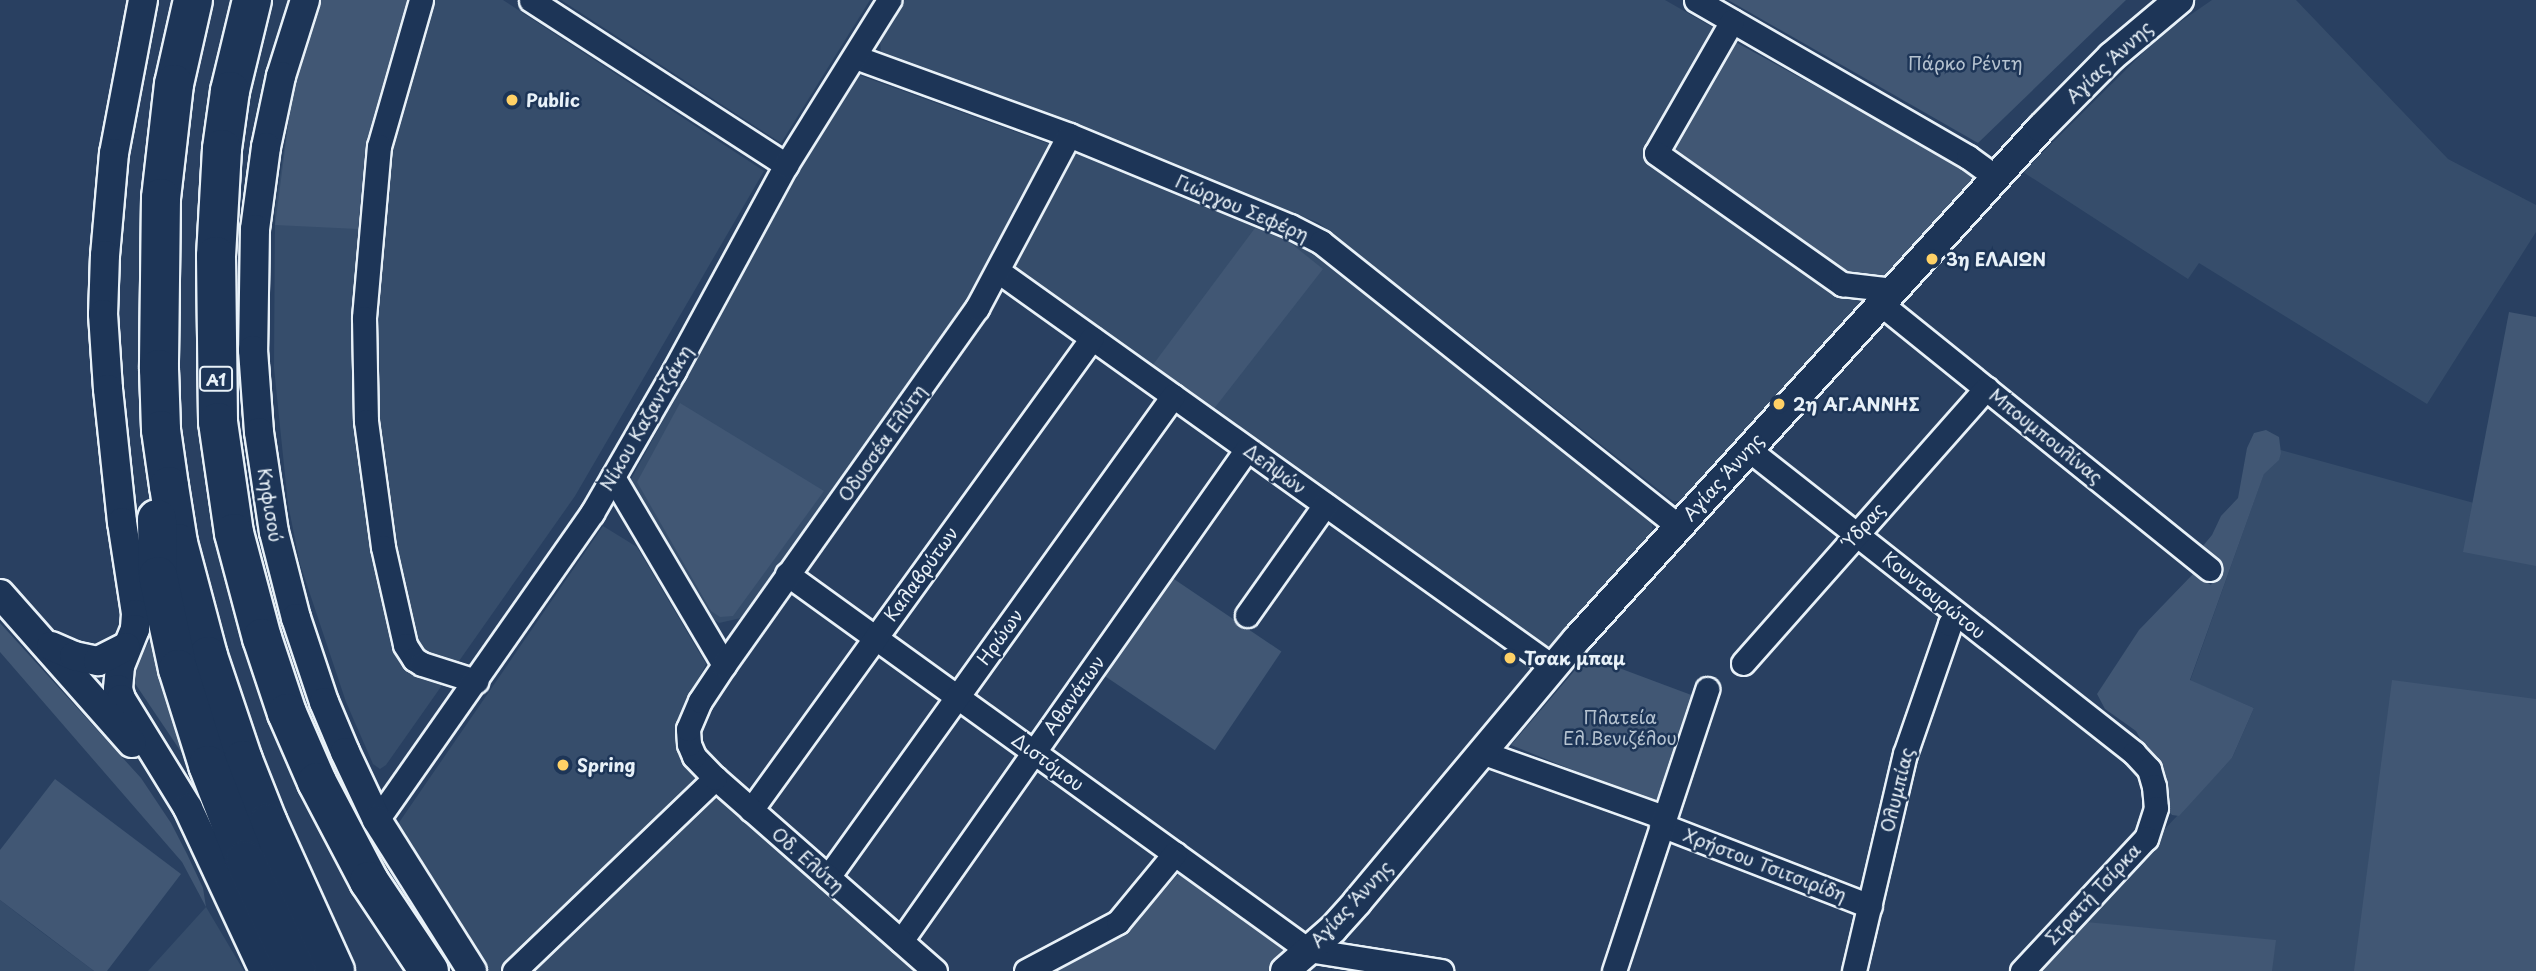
<!DOCTYPE html>
<meta charset="utf-8">
<style>
body{margin:0}
#map{position:relative;width:2536px;height:971px;overflow:hidden;background:#294061;font-family:"Playpen Sans",sans-serif}
div>[style]{position:absolute}
[style*='--x']{left:calc(var(--x)*1px);top:calc(var(--y)*1px);width:calc(var(--w)*1px);rotate:calc(var(--a)*1deg)}
.built>*{inset:0;background:#364d6b}
.green>*{inset:0;background:#415774;transform-origin:0 0}
.roads{filter:drop-shadow(2px 0 #e8f1f8) drop-shadow(-2px 0 #e8f1f8) drop-shadow(0 2px #e8f1f8) drop-shadow(0 -2px #e8f1f8)}
.minor>*{height:23px;margin:-11.5px;padding:0 11.5px;transform-origin:11.5px;border-radius:11.5px;background:#1d3557}
.tertiary>*{height:28px;margin:-14px;padding:0 14px;transform-origin:14px;border-radius:14px;background:#1d3557}
.motorway>*{height:38px;margin:-19px;padding:0 19px;transform-origin:19px;border-radius:19px;background:#1d3557}
.dots>*{width:19px;height:19px;translate:-50% -50%;box-sizing:border-box;border:4px solid #1d3557;border-radius:50%}
span{translate:-50% -50%;white-space:nowrap;text-align:center;line-height:1.15;-webkit-text-stroke:5px #1d3557;paint-order:stroke}
.shield-label span{padding:2px 5px;background:#1d3557;border:2px solid;border-radius:5px;-webkit-text-stroke-width:0}
.shield-label{font-size:16px;color:#e8f1f8;font-weight:700}
.street-label{font-size:18px;color:#e8f1f8}
.park-label{font-size:18px;color:#b6c3d0}
.poi-label{font-size:18px;color:#e8f1f8;font-weight:700}
.left{translate:0 -50%;text-align:left}
</style>
<div id="map">
<div class="built">
<div style="clip-path:polygon(320px 0,503px 0,764px 171px,575px 496px,386px 765px,380px 769px,373px 764px,346px 702px,300px 564px,288px 504px,274px 368px,275px 210px,292px 96px)"></div>
<div style="clip-path:polygon(561px 0,870px 0,781px 143px)"></div>
<div style="clip-path:polygon(905px 0,1665px 0,1714px 28px,1644px 153px,1820px 281px,1877px 292px,1683px 501px,1673px 501px,1319px 223px,1095px 133px,881px 53px,880px 40px)"></div>
<div style="clip-path:polygon(2212px 0,2296px 0,2448px 159px,2536px 205px,2536px 232px,2427px 404px,2199px 263px,2188px 279px,2023px 172px,2161px 35px)"></div>
<div style="clip-path:polygon(859px 75px,1052px 145px,967px 304px,741px 618px,719px 623px,706px 615px,630px 481px,799px 171px)"></div>
<div style="clip-path:polygon(1081px 153px,1296px 241px,1646px 517px,1652px 523px,1652px 533px,1555px 645px,1544px 651px,1009px 270px,1069px 154px)"></div>
<div style="clip-path:polygon(2273px 448px,2536px 520px,2536px 971px,2030px 971px,2232px 758px,2254px 708px,2190px 681px)"></div>
<div style="clip-path:polygon(603px 526px,637px 547px,706px 664px,681px 714px,677px 729px,677px 744px,698px 775px,697px 783px,695px 789px,500px 971px,486px 971px,398px 829px,398px 824px)"></div>
<div style="clip-path:polygon(713px 788px,891px 949px,917px 971px,524px 971px)"></div>
<div style="clip-path:polygon(0 900px,39px 930px,94px 971px,0 971px)"></div>
<div style="clip-path:polygon(206px 907px,244px 971px,148px 971px)"></div>
</div>
<div class="green">
<div style="clip-path:polygon(320px 0,409px 0,366px 142px,358px 229px,275px 225px,292px 96px)"></div>
<div style="clip-path:polygon(1728px 0,2126px 0,1978px 143px)"></div>
<div style="clip-path:polygon(1730px 39px,1981px 177px,1889px 280px,1845px 274px,1668px 150px)"></div>
<div style="clip-path:polygon(1255px 228px,1288px 241px,1323px 269px,1213px 410px,1152px 366px)"></div>
<div style="clip-path:polygon(2509px 312px,2536px 317px,2536px 566px,2463px 552px)"></div>
<div style="clip-path:polygon(680px 403px,824px 491px,733px 616px,720px 617px,711px 611px,637px 482px)"></div>
<div style="clip-path:polygon(2266px 430px,2279px 437px,2281px 453px,2279px 460px,2264px 474px,2190px 680px,2254px 708px,2232px 758px,2179px 816px,2172px 815px,2166px 808px,2157px 770px,2136px 731px,2105px 709px,2097px 694px,2139px 630px,2193px 574px,2211px 585px,2218px 566px,2202px 552px,2202px 547px,2212px 535px,2221px 516px,2238px 498px,2247px 448px,2254px 433px)"></div>
<div style="left:1162px;top:571px;width:144px;height:119px;rotate:34deg"></div>
<div style="clip-path:polygon(0 623px,141px 778px,171px 823px,187px 854px,203px 888px,206px 907px,182px 862px,0 652px)"></div>
<div style="clip-path:polygon(153px 635px,190px 765px,132px 679px,135px 666px)"></div>
<div style="clip-path:polygon(1587px 656px,1694px 696px,1659px 805px,1511px 745px)"></div>
<div style="clip-path:polygon(2392px 680px,2536px 699px,2536px 971px,2354px 971px)"></div>
<div style="clip-path:polygon(55px 779px,181px 874px,107px 971px,94px 971px,0 900px,0 850px)"></div>
<div style="clip-path:polygon(1180px 872px,1291px 951px,1268px 971px,1057px 971px,1128px 931px)"></div>
<div style="clip-path:polygon(2086px 922px,2276px 940px,2272px 971px,2041px 971px)"></div>
</div>
<div class="roads">
<div class="minor">
<div style="--x:421;--y:0;--w:152;--a:106"></div>
<div style="--x:379;--y:146;--w:173;--a:95"></div>
<div style="--x:364;--y:318;--w:103;--a:88.9"></div>
<div style="--x:366;--y:421;--w:127;--a:82.3"></div>
<div style="--x:383;--y:547;--w:100;--a:77.3"></div>
<div style="--x:405;--y:645;--w:17;--a:57"></div>
<div style="--x:414;--y:659;--w:9;--a:32"></div>
<div style="--x:422;--y:664;--w:57;--a:17.5"></div>
<div style="--x:531;--y:0;--w:304;--a:32.9"></div>
<div style="--x:1696;--y:0;--w:314;--a:30"></div>
<div style="--x:1968;--y:157;--w:34;--a:36"></div>
<div style="--x:1732;--y:21;--w:152;--a:119.9"></div>
<div style="--x:1656;--y:153;--w:228;--a:35.2"></div>
<div style="--x:1842;--y:284;--w:51;--a:6.7"></div>
<div style="--x:855;--y:57;--w:228;--a:20"></div>
<div style="--x:1069;--y:135;--w:239;--a:22.4"></div>
<div style="--x:1290;--y:226;--w:35;--a:27"></div>
<div style="--x:1321;--y:242;--w:456;--a:38.5"></div>
<div style="--x:998;--y:271;--w:682;--a:35.51"></div>
<div style="--x:1881;--y:304;--w:422;--a:38.9"></div>
<div style="--x:1748;--y:449;--w:491;--a:38.2"></div>
<div style="--x:2134;--y:753;--w:22;--a:47"></div>
<div style="--x:2149;--y:769;--w:18;--a:74"></div>
<div style="--x:2154;--y:786;--w:22;--a:85"></div>
<div style="--x:2156;--y:808;--w:32;--a:108"></div>
<div style="--x:2146;--y:838;--w:182;--a:133"></div>
<div style="--x:613;--y:477;--w:218;--a:59.4"></div>
<div style="--x:787;--y:574;--w:643;--a:35.82"></div>
<div style="--x:1308;--y:950;--w:135;--a:9"></div>
<div style="--x:1247;--y:615;--w:135;--a:-54.7"></div>
<div style="--x:1743;--y:663;--w:367;--a:-48.5"></div>
<div style="--x:1481;--y:752;--w:194;--a:19.6"></div>
<div style="--x:751;--y:810;--w:582;--a:-54.15"></div>
<div style="--x:377;--y:820;--w:375;--a:-55"></div>
<div style="--x:592;--y:513;--w:164;--a:-60"></div>
<div style="--x:674;--y:371;--w:234;--a:-61.5"></div>
<div style="--x:786;--y:165;--w:195;--a:-58"></div>
<div style="--x:1661;--y:825;--w:224;--a:21.2"></div>
<div style="--x:828;--y:877;--w:592;--a:-54.35"></div>
<div style="--x:901;--y:941;--w:601;--a:-54.88"></div>
<div style="--x:514;--y:971;--w:279;--a:-43.8"></div>
<div style="--x:935;--y:971;--w:293;--a:-138.7"></div>
<div style="--x:715;--y:778;--w:30;--a:-134"></div>
<div style="--x:694;--y:756;--w:13;--a:-113"></div>
<div style="--x:689;--y:744;--w:15;--a:-94"></div>
<div style="--x:688;--y:729;--w:30;--a:-67"></div>
<div style="--x:700;--y:701;--w:43;--a:-56.3"></div>
<div style="--x:724;--y:665;--w:438;--a:-54.7"></div>
<div style="--x:977;--y:308;--w:196;--a:-62"></div>
<div style="--x:1026;--y:971;--w:104;--a:-28"></div>
<div style="--x:1118;--y:922;--w:89;--a:-50.4"></div>
<div style="--x:1614;--y:971;--w:297;--a:-71.7"></div>
<div style="--x:1854;--y:971;--w:223;--a:-76.8"></div>
<div style="--x:1905;--y:754;--w:138;--a:-70.9"></div>
<div style="--x:1950;--y:624;--w:12;--a:-55"></div>
</div>
<div class="tertiary">
<div style="--x:143;--y:0;--w:156;--a:100.7"></div>
<div style="--x:114;--y:153;--w:102;--a:95"></div>
<div style="--x:105;--y:255;--w:59;--a:91.9"></div>
<div style="--x:103;--y:314;--w:75;--a:86.2"></div>
<div style="--x:108;--y:389;--w:134;--a:84"></div>
<div style="--x:122;--y:522;--w:93;--a:81.3"></div>
<div style="--x:136;--y:614;--w:15;--a:94"></div>
<div style="--x:135;--y:629;--w:40;--a:112"></div>
<div style="--x:120;--y:666;--w:23;--a:95"></div>
<div style="--x:118;--y:689;--w:10;--a:73"></div>
<div style="--x:121;--y:699;--w:128;--a:58.4"></div>
<div style="--x:188;--y:808;--w:180;--a:65"></div>
<div style="--x:305;--y:0;--w:80;--a:107.5"></div>
<div style="--x:281;--y:76;--w:73;--a:101.9"></div>
<div style="--x:266;--y:147;--w:83;--a:97.6"></div>
<div style="--x:255;--y:229;--w:121;--a:90.9"></div>
<div style="--x:253;--y:350;--w:82;--a:85.8"></div>
<div style="--x:259;--y:432;--w:101;--a:81.5"></div>
<div style="--x:274;--y:532;--w:89;--a:75.7"></div>
<div style="--x:296;--y:618;--w:89;--a:71.6"></div>
<div style="--x:324;--y:702;--w:54;--a:67.2"></div>
<div style="--x:345;--y:752;--w:75;--a:64.8"></div>
<div style="--x:377;--y:820;--w:178;--a:57.8"></div>
<div style="--x:0;--y:594;--w:199;--a:48.5"></div>
<div style="--x:51;--y:646;--w:25;--a:23"></div>
<div style="--x:74;--y:656;--w:25;--a:12"></div>
<div style="--x:98;--y:661;--w:31;--a:-27"></div>
<div style="--x:1285;--y:971;--w:64;--a:-41.2"></div>
<div style="--x:1333;--y:929;--w:36;--a:-48"></div>
<div style="--x:1357;--y:902;--w:343;--a:-50.1"></div>
<div style="--x:1577;--y:639;--w:690;--a:-47.76"></div>
<div style="--x:2041;--y:128;--w:100;--a:-45.4"></div>
<div style="--x:2111;--y:57;--w:89;--a:-40"></div>
</div>
<div class="motorway">
<div style="--x:193;--y:0;--w:86;--a:102.7"></div>
<div style="--x:174;--y:84;--w:115;--a:96.5"></div>
<div style="--x:161;--y:198;--w:171;--a:90.7"></div>
<div style="--x:159;--y:369;--w:61;--a:88.1"></div>
<div style="--x:161;--y:430;--w:57;--a:81.9"></div>
<div style="--x:169;--y:486;--w:58;--a:81"></div>
<div style="--x:178;--y:543;--w:117;--a:75.1"></div>
<div style="--x:208;--y:656;--w:110;--a:71.4"></div>
<div style="--x:243;--y:760;--w:68;--a:68.4"></div>
<div style="--x:268;--y:823;--w:162;--a:65.6"></div>
<div style="--x:252;--y:0;--w:94;--a:103.6"></div>
<div style="--x:230;--y:91;--w:59;--a:97.9"></div>
<div style="--x:222;--y:149;--w:107;--a:93.2"></div>
<div style="--x:216;--y:256;--w:166;--a:89.3"></div>
<div style="--x:218;--y:422;--w:112;--a:81.8"></div>
<div style="--x:234;--y:533;--w:109;--a:75.1"></div>
<div style="--x:262;--y:638;--w:79;--a:71.6"></div>
<div style="--x:287;--y:713;--w:75;--a:66.5"></div>
<div style="--x:317;--y:782;--w:112;--a:62.3"></div>
<div style="--x:369;--y:881;--w:108;--a:56.3"></div>
<div style="--x:157;--y:519;--w:57;--a:89"></div>
<div style="--x:158;--y:576;--w:95;--a:77.9"></div>
<div style="--x:178;--y:669;--w:101;--a:72.6"></div>
<div style="--x:208;--y:765;--w:102;--a:68.7"></div>
<div style="--x:245;--y:860;--w:122;--a:65.3"></div>
</div>
</div>
<div class="dots">
<div style="left:512px;top:100px;background:#ffd166"></div>
<div style="left:1932px;top:259px;background:#ffd166"></div>
<div style="left:1779px;top:404px;background:#ffd166"></div>
<div style="left:1510px;top:658px;background:#ffd166"></div>
<div style="left:563px;top:765px;background:#ffd166"></div>
</div>
<div class="shield-label">
<span style="left:216px;top:379px">Α1</span>
</div>
<div class="street-label">
<span style="left:2109px;top:62px;rotate:-43deg">Αγίας Άννης</span>
<span style="left:1242px;top:208px;rotate:23deg">Γιώργου Σεφέρη</span>
<span style="left:646px;top:418px;rotate:-60deg">Νίκου Καζαντζάκη</span>
<span style="left:2046px;top:436px;rotate:39deg">Μπουμπουλίνας</span>
<span style="left:882px;top:443px;rotate:-55deg">Οδυσσέα Ελύτη</span>
<span style="left:1275px;top:469px;rotate:36deg">Δελψών</span>
<span style="left:1723px;top:477px;rotate:-48deg">Αγίας Άννης</span>
<span style="left:270px;top:505px;rotate:81deg">Κηφισού</span>
<span style="left:1864px;top:525px;rotate:-48deg">Ύδρας</span>
<span style="left:921px;top:574px;rotate:-54deg">Καλαβρύτων</span>
<span style="left:1934px;top:595px;rotate:39deg">Κουντουρώτου</span>
<span style="left:1000px;top:637px;rotate:-54deg">Ηρώων</span>
<span style="left:1074px;top:695px;rotate:-55deg">Αθανάτων</span>
<span style="left:1048px;top:762px;rotate:36deg">Διστόμου</span>
<span style="left:1897px;top:790px;rotate:-76deg">Ολυμπίας</span>
<span style="left:808px;top:860px;rotate:41deg">Οδ. Ελύτη</span>
<span style="left:1765px;top:865px;rotate:21deg">Χρήστου Τσιτσιρίδη</span>
<span style="left:2093px;top:894px;rotate:-47deg">Στρατή Τσίρκα</span>
<span style="left:1351px;top:904px;rotate:-47deg">Αγίας Άννης</span>
</div>
<div class="park-label">
<span style="left:1965px;top:63px">Πάρκο Ρέντη</span>
<span style="left:1620px;top:728px">Πλατεία<br>Ελ.Βενιζέλου</span>
</div>
<div class="poi-label">
<span class="left" style="left:526px;top:100px">Public</span>
<span class="left" style="left:1946px;top:259px">3η ΕΛΑΙΩΝ</span>
<span class="left" style="left:1793px;top:404px">2η ΑΓ.ΑΝΝΗΣ</span>
<span class="left" style="left:1524px;top:658px">Τσακ μπαμ</span>
<span class="left" style="left:577px;top:765px">Spring</span>
</div>
</div>
